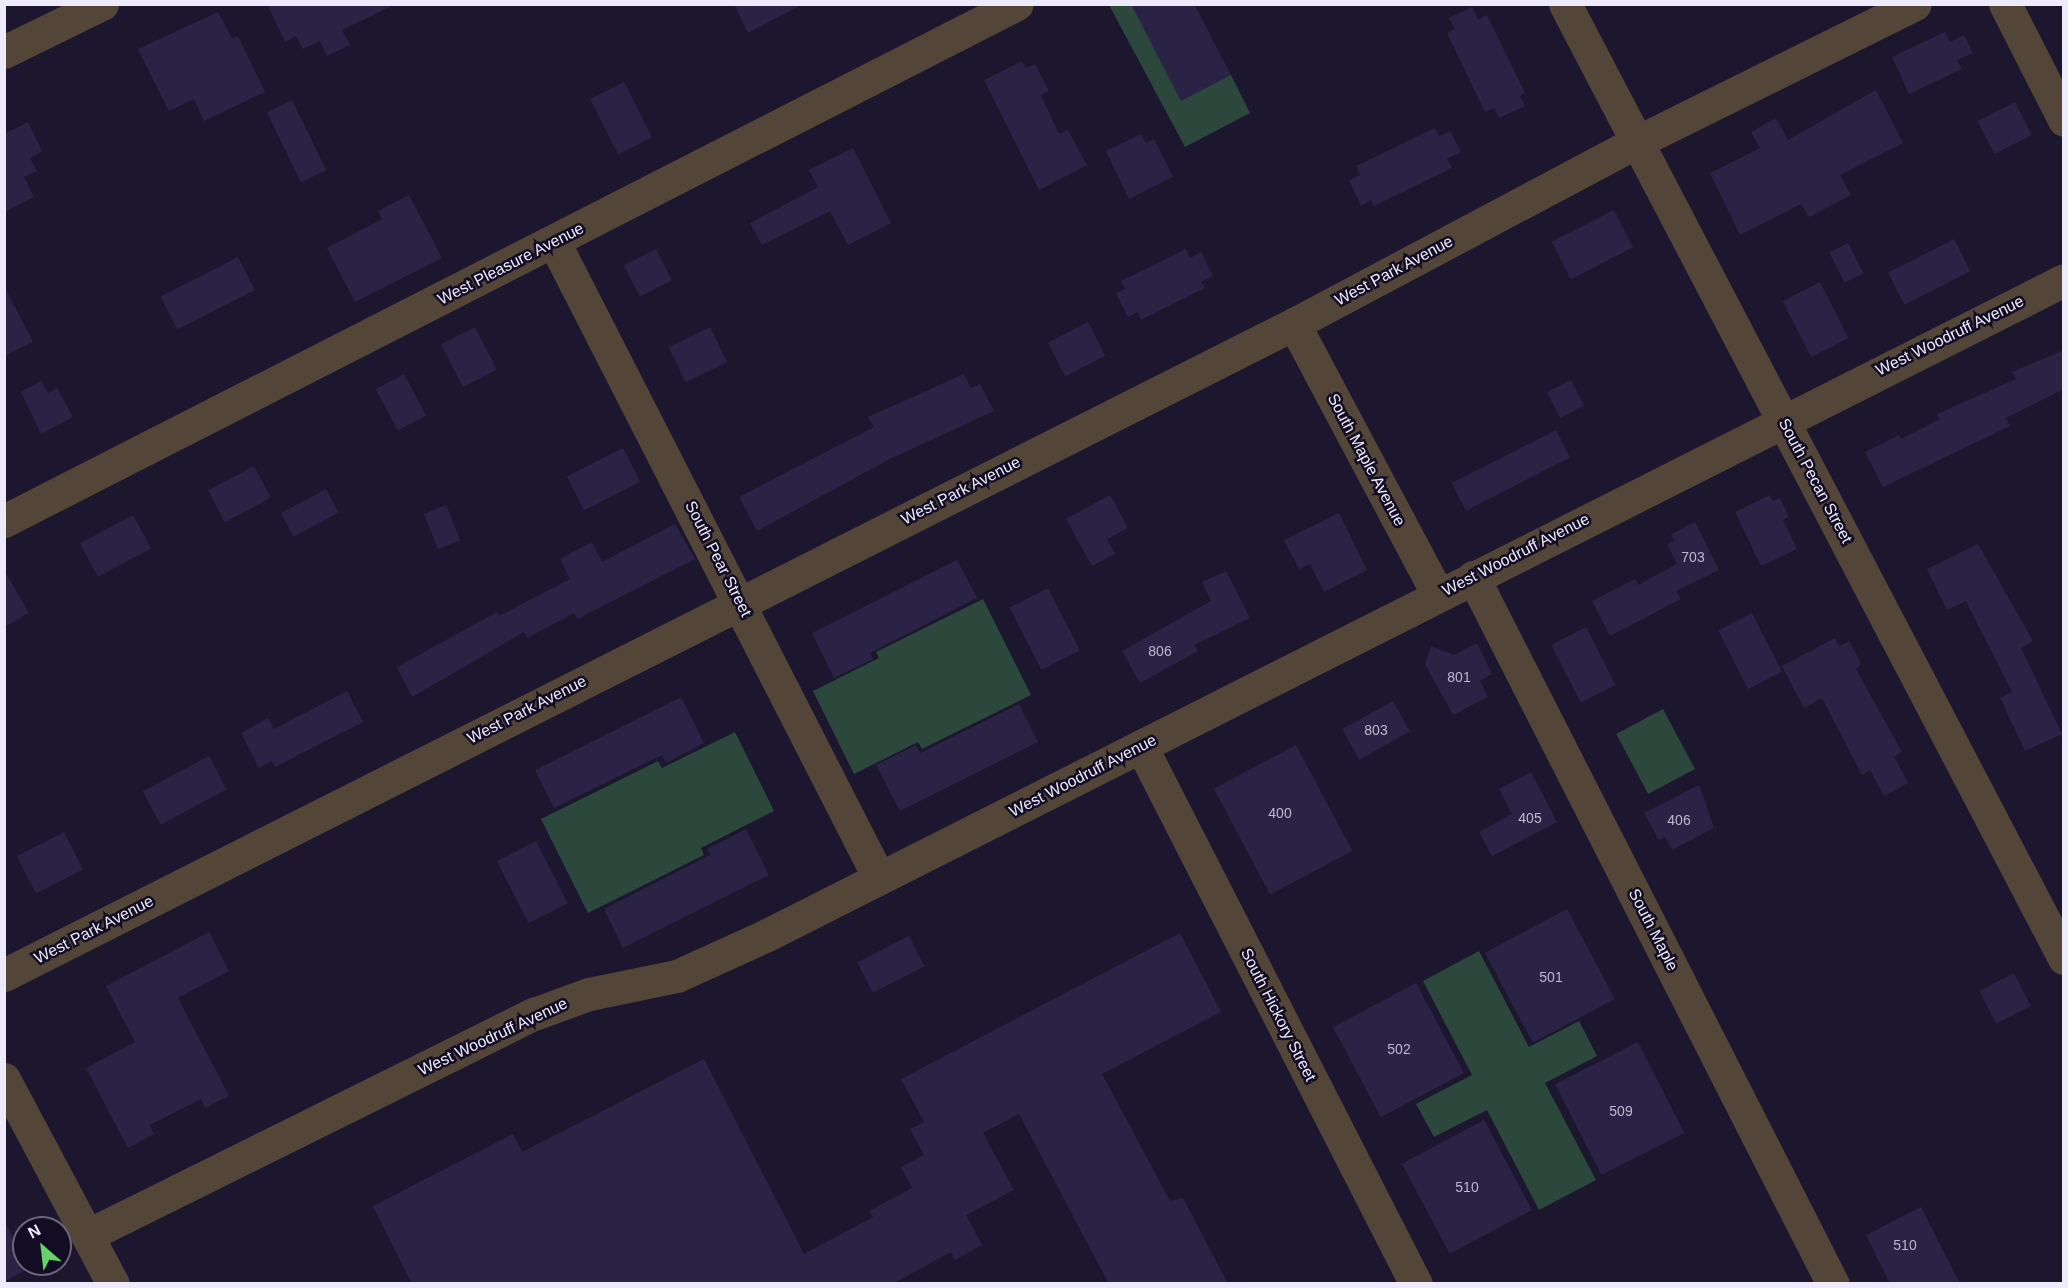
<!DOCTYPE html>
<style>
body{margin:0}
#map{position:relative;width:2068px;height:1288px;overflow:hidden;background:#1c162e;font-family:Helvetica,sans-serif}
div>[style]{position:absolute}
[style*='--x']{left:calc(var(--x)*1px);top:calc(var(--y)*1px);width:calc(var(--w)*1px);rotate:calc(var(--a)*1deg)}
.green>*{inset:0;background:#2c473b;transform-origin:0 0}
.building>*{inset:0;background:#2b2345;transform-origin:0 0}
.minor>*{height:33px;margin:-16.5px;padding:0 16.5px;transform-origin:16.5px;border-radius:16.5px;background:#534639}
span{translate:-50% -50%;white-space:nowrap;text-align:center;line-height:1.15;-webkit-text-stroke:5px #130d24;paint-order:stroke}
.number-label{font-size:14px;color:#bcb8ce}
.number-label span{-webkit-text-stroke-width:0}
.street-label{font-size:16px;color:#edeafb}
.frame{position:absolute;inset:0;border:6px solid #edeafb;pointer-events:none}
.north{position:absolute;left:12px;top:1216px;width:60px;height:60px;box-sizing:border-box;background:#130d24;border:2px solid #6a657a;border-radius:50%;rotate:332deg;font-size:16px;font-weight:700;line-height:24px;text-align:center;color:#edeafb}
.north::after{content:'';display:block;margin:auto;width:21px;height:27px;background:#62d469;clip-path:polygon(50% 0,100% 100%,50% 72%,0 100%)}
</style>
<div id="map">
<div class="green">
<div style="clip-path:polygon(1109px 5px,1131px 5px,1231px 75px,1250px 113px,1185px 147px)"></div>
<div style="clip-path:polygon(983px 599px,1031px 695px,922px 749px,918px 742px,854px 774px,813px 691px,879px 658px,876px 652px)"></div>
<div style="left:1663px;top:709px;width:68px;height:53px;rotate:62deg"></div>
<div style="clip-path:polygon(735px 732px,774px 811px,701px 848px,704px 855px,588px 913px,541px 819px,658px 761px,662px 768px)"></div>
<div style="clip-path:polygon(1479px 951px,1529px 1047px,1579px 1021px,1597px 1056px,1545px 1083px,1596px 1180px,1539px 1210px,1487px 1110px,1434px 1137px,1416px 1104px,1472px 1075px,1423px 981px)"></div>
</div>
<div class="building">
<div style="clip-path:polygon(267px 4px,396px 4px,342px 30px,350px 45px,327px 56px,320px 41px,303px 49px,296px 36px,285px 42px)"></div>
<div style="clip-path:polygon(734px 4px,803px 4px,748px 33px)"></div>
<div style="clip-path:polygon(1131px 4px,1194px 4px,1231px 75px,1181px 101px)"></div>
<div style="clip-path:polygon(1472px 7px,1478px 20px,1487px 15px,1525px 93px,1520px 96px,1525px 106px,1499px 118px,1494px 108px,1485px 112px,1447px 33px,1455px 29px,1449px 18px)"></div>
<div style="clip-path:polygon(218px 12px,232px 39px,238px 36px,265px 92px,204px 121px,194px 99px,169px 111px,138px 49px)"></div>
<div style="clip-path:polygon(1945px 32px,1950px 42px,1964px 35px,1973px 53px,1957px 60px,1962px 69px,1909px 94px,1892px 57px)"></div>
<div style="clip-path:polygon(1022px 61px,1026px 68px,1035px 64px,1049px 91px,1041px 95px,1059px 134px,1068px 130px,1087px 165px,1039px 190px,984px 80px)"></div>
<div style="left:624px;top:82px;width:62px;height:38px;rotate:63deg"></div>
<div style="clip-path:polygon(1876px 90px,1903px 143px,1840px 175px,1851px 195px,1809px 217px,1801px 204px,1740px 235px,1710px 173px,1760px 148px,1751px 132px,1776px 118px,1788px 140px)"></div>
<div style="left:292px;top:100px;width:78px;height:28px;rotate:64deg"></div>
<div style="left:2015px;top:102px;width:37px;height:42px;rotate:63deg"></div>
<div style="clip-path:polygon(28px 122px,42px 151px,30px 158px,37px 171px,24px 177px,34px 197px,4px 212px,4px 134px)"></div>
<div style="clip-path:polygon(1435px 128px,1439px 136px,1450px 131px,1461px 152px,1447px 159px,1452px 168px,1374px 206px,1371px 200px,1361px 206px,1349px 180px,1360px 175px,1356px 166px)"></div>
<div style="clip-path:polygon(1141px 134px,1146px 143px,1154px 139px,1173px 177px,1129px 199px,1106px 151px)"></div>
<div style="clip-path:polygon(853px 148px,891px 223px,848px 245px,830px 211px,762px 245px,750px 223px,818px 187px,809px 170px)"></div>
<div style="clip-path:polygon(409px 195px,442px 258px,355px 302px,327px 248px,382px 219px,378px 211px)"></div>
<div style="left:1614px;top:210px;width:42px;height:70px;rotate:63deg"></div>
<div style="left:1954px;top:239px;width:36px;height:74px;rotate:63deg"></div>
<div style="left:1848px;top:243px;width:34px;height:21px;rotate:63deg"></div>
<div style="left:656px;top:249px;width:35px;height:36px;rotate:63deg"></div>
<div style="clip-path:polygon(1186px 249px,1190px 258px,1201px 252px,1213px 276px,1201px 282px,1205px 288px,1141px 320px,1138px 312px,1128px 317px,1116px 293px,1125px 289px,1121px 281px)"></div>
<div style="left:238px;top:257px;width:37px;height:87px;rotate:63deg"></div>
<div style="left:1820px;top:282px;width:63px;height:42px;rotate:63deg"></div>
<div style="clip-path:polygon(4px 286px,33px 342px,4px 356px)"></div>
<div style="left:1088px;top:322px;width:38px;height:45px;rotate:63deg"></div>
<div style="left:475px;top:327px;width:48px;height:38px;rotate:63deg"></div>
<div style="left:710px;top:327px;width:39px;height:46px;rotate:64deg"></div>
<div style="clip-path:polygon(2064px 350px,2064px 389px,2006px 418px,2010px 426px,1883px 487px,1865px 452px,1899px 435px,1901px 439px,1940px 419px,1937px 414px,2016px 379px,2012px 372px)"></div>
<div style="left:404px;top:374px;width:47px;height:32px;rotate:62deg"></div>
<div style="clip-path:polygon(964px 374px,971px 388px,980px 384px,994px 411px,890px 459px,757px 531px,739px 497px,874px 427px,868px 417px)"></div>
<div style="left:1571px;top:380px;width:29px;height:27px;rotate:63deg"></div>
<div style="clip-path:polygon(41px 381px,48px 393px,57px 388px,73px 417px,41px 434px,21px 392px)"></div>
<div style="left:1556px;top:430px;width:31px;height:117px;rotate:63deg"></div>
<div style="left:623px;top:448px;width:38px;height:63px;rotate:63deg"></div>
<div style="left:254px;top:466px;width:36px;height:52px;rotate:62deg"></div>
<div style="left:326px;top:489px;width:27px;height:51px;rotate:62deg"></div>
<div style="clip-path:polygon(1110px 495px,1128px 528px,1107px 539px,1115px 554px,1092px 566px,1066px 519px)"></div>
<div style="clip-path:polygon(1770px 495px,1773px 501px,1780px 498px,1789px 517px,1783px 520px,1797px 549px,1761px 566px,1735px 512px)"></div>
<div style="left:446px;top:505px;width:38px;height:24px;rotate:68deg"></div>
<div style="clip-path:polygon(1339px 513px,1367px 570px,1324px 592px,1310px 564px,1299px 569px,1284px 540px)"></div>
<div style="left:133px;top:515px;width:38px;height:60px;rotate:62deg"></div>
<div style="clip-path:polygon(1695px 522px,1719px 570px,1676px 591px,1681px 599px,1610px 636px,1592px 601px,1635px 579px,1638px 585px,1677px 564px,1667px 544px,1674px 541px,1671px 534px)"></div>
<div style="clip-path:polygon(675px 524px,695px 559px,577px 619px,574px 613px,527px 638px,524px 632px,412px 697px,397px 667px,497px 612px,499px 616px,570px 579px,560px 559px,592px 542px,602px 562px)"></div>
<div style="clip-path:polygon(1978px 544px,2033px 641px,2021px 648px,2062px 734px,2025px 751px,2000px 698px,2012px 692px,1966px 601px,1947px 610px,1927px 569px)"></div>
<div style="clip-path:polygon(957px 560px,977px 598px,870px 653px,873px 659px,834px 678px,812px 633px)"></div>
<div style="clip-path:polygon(4px 570px,29px 613px,4px 627px)"></div>
<div style="clip-path:polygon(1226px 571px,1250px 618px,1194px 645px,1198px 651px,1140px 683px,1122px 651px,1211px 601px,1202px 582px)"></div>
<div style="left:1048px;top:588px;width:70px;height:43px;rotate:63deg"></div>
<div style="left:1752px;top:613px;width:66px;height:38px;rotate:63deg"></div>
<div style="left:1586px;top:627px;width:65px;height:39px;rotate:63deg"></div>
<div style="clip-path:polygon(1835px 638px,1839px 646px,1849px 641px,1861px 663px,1856px 669px,1902px 752px,1894px 756px,1908px 783px,1884px 796px,1870px 770px,1862px 775px,1822px 698px,1804px 708px,1782px 666px)"></div>
<div style="clip-path:polygon(1477px 643px,1492px 674px,1480px 681px,1488px 697px,1453px 715px,1425px 664px,1431px 646px,1454px 655px)"></div>
<div style="clip-path:polygon(347px 691px,363px 722px,275px 767px,272px 761px,259px 768px,241px 733px,268px 718px,274px 729px)"></div>
<div style="clip-path:polygon(681px 697px,704px 743px,666px 763px,662px 755px,554px 808px,535px 770px)"></div>
<div style="left:1393px;top:701px;width:35px;height:58px;rotate:61deg"></div>
<div style="clip-path:polygon(1019px 704px,1038px 742px,900px 811px,876px 765px,916px 745px,920px 753px)"></div>
<div style="left:1296px;top:745px;width:120px;height:93px;rotate:62deg"></div>
<div style="left:209px;top:756px;width:38px;height:75px;rotate:62deg"></div>
<div style="clip-path:polygon(1531px 772px,1557px 822px,1492px 856px,1479px 832px,1512px 814px,1499px 789px)"></div>
<div style="clip-path:polygon(1699px 785px,1714px 828px,1672px 850px,1665px 837px,1659px 840px,1644px 813px)"></div>
<div style="clip-path:polygon(746px 829px,769px 875px,623px 948px,604px 909px,710px 855px,707px 849px)"></div>
<div style="left:64px;top:832px;width:42px;height:53px;rotate:63deg"></div>
<div style="left:536px;top:841px;width:70px;height:44px;rotate:63deg"></div>
<div style="left:1567px;top:909px;width:102px;height:93px;rotate:62deg"></div>
<div style="clip-path:polygon(209px 932px,229px 971px,178px 998px,229px 1096px,205px 1108px,201px 1099px,150px 1125px,154px 1134px,128px 1148px,86px 1068px,135px 1042px,106px 986px)"></div>
<div style="clip-path:polygon(1180px 933px,1221px 1012px,1102px 1074px,1170px 1201px,1183px 1198px,1228px 1284px,1109px 1284px,1019px 1114px,983px 1133px,1014px 1190px,966px 1215px,982px 1245px,955px 1260px,951px 1252px,892px 1284px,412px 1284px,373px 1206px,513px 1134px,522px 1152px,704px 1059px,804px 1254px,873px 1217px,869px 1211px,912px 1188px,901px 1167px,924px 1155px,910px 1129px,924px 1122px,901px 1079px)"></div>
<div style="left:909px;top:936px;width:34px;height:58px;rotate:63deg"></div>
<div style="left:2014px;top:973px;width:37px;height:39px;rotate:63deg"></div>
<div style="left:1416px;top:983px;width:102px;height:94px;rotate:62deg"></div>
<div style="left:1638px;top:1042px;width:102px;height:93px;rotate:63deg"></div>
<div style="left:1484px;top:1120px;width:102px;height:93px;rotate:62deg"></div>
<div style="clip-path:polygon(1921px 1207px,1960px 1284px,1890px 1284px,1866px 1235px)"></div>
<div style="clip-path:polygon(4px 1221px,24px 1255px,24px 1264px,31px 1267px,4px 1282px)"></div>
</div>
<div class="minor">
<div style="--x:1565;--y:4;--w:1077;--a:62.39"></div>
<div style="--x:2005;--y:4;--w:130;--a:63"></div>
<div style="--x:4;--y:52;--w:109;--a:-26.1"></div>
<div style="--x:554;--y:242;--w:714;--a:62.93"></div>
<div style="--x:1294;--y:324;--w:307;--a:62"></div>
<div style="--x:4;--y:521;--w:1137;--a:-27.04"></div>
<div style="--x:1473;--y:577;--w:793;--a:63.02"></div>
<div style="--x:1141;--y:746;--w:604;--a:62.93"></div>
<div style="--x:4;--y:975;--w:1445;--a:-26.78"></div>
<div style="--x:1294;--y:324;--w:388;--a:-28"></div>
<div style="--x:1637;--y:142;--w:310;--a:-26.4"></div>
<div style="--x:4;--y:1079;--w:232;--a:62"></div>
<div style="--x:88;--y:1235;--w:498;--a:-26.4"></div>
<div style="--x:534;--y:1014;--w:59;--a:-20"></div>
<div style="--x:589;--y:994;--w:90;--a:-11.6"></div>
<div style="--x:677;--y:976;--w:99;--a:-24.5"></div>
<div style="--x:767;--y:935;--w:1453;--a:-26.79"></div>
</div>
<div class="number-label">
<span style="left:1693px;top:557px">703</span>
<span style="left:1160px;top:651px">806</span>
<span style="left:1459px;top:677px">801</span>
<span style="left:1376px;top:730px">803</span>
<span style="left:1280px;top:813px">400</span>
<span style="left:1530px;top:818px">405</span>
<span style="left:1679px;top:820px">406</span>
<span style="left:1551px;top:977px">501</span>
<span style="left:1399px;top:1049px">502</span>
<span style="left:1621px;top:1111px">509</span>
<span style="left:1467px;top:1187px">510</span>
<span style="left:1905px;top:1245px">510</span>
</div>
<div class="street-label">
<span style="left:511px;top:264px;rotate:-27deg">West Pleasure Avenue</span>
<span style="left:1394px;top:271px;rotate:-28deg">West Park Avenue</span>
<span style="left:1950px;top:336px;rotate:-26deg">West Woodruff Avenue</span>
<span style="left:1366px;top:460px;rotate:62deg">South Maple Avenue</span>
<span style="left:1815px;top:481px;rotate:62deg">South Pecan Street</span>
<span style="left:961px;top:491px;rotate:-27deg">West Park Avenue</span>
<span style="left:1516px;top:555px;rotate:-27deg">West Woodruff Avenue</span>
<span style="left:718px;top:559px;rotate:63deg">South Pear Street</span>
<span style="left:527px;top:710px;rotate:-27deg">West Park Avenue</span>
<span style="left:1083px;top:776px;rotate:-27deg">West Woodruff Avenue</span>
<span style="left:94px;top:930px;rotate:-27deg">West Park Avenue</span>
<span style="left:1653px;top:930px;rotate:63deg">South Maple</span>
<span style="left:1278px;top:1015px;rotate:63deg">South Hickory Street</span>
<span style="left:493px;top:1037px;rotate:-25deg">West Woodruff Avenue</span>
</div>
<div class="frame"></div>
<div class="north">N</div>
</div>
